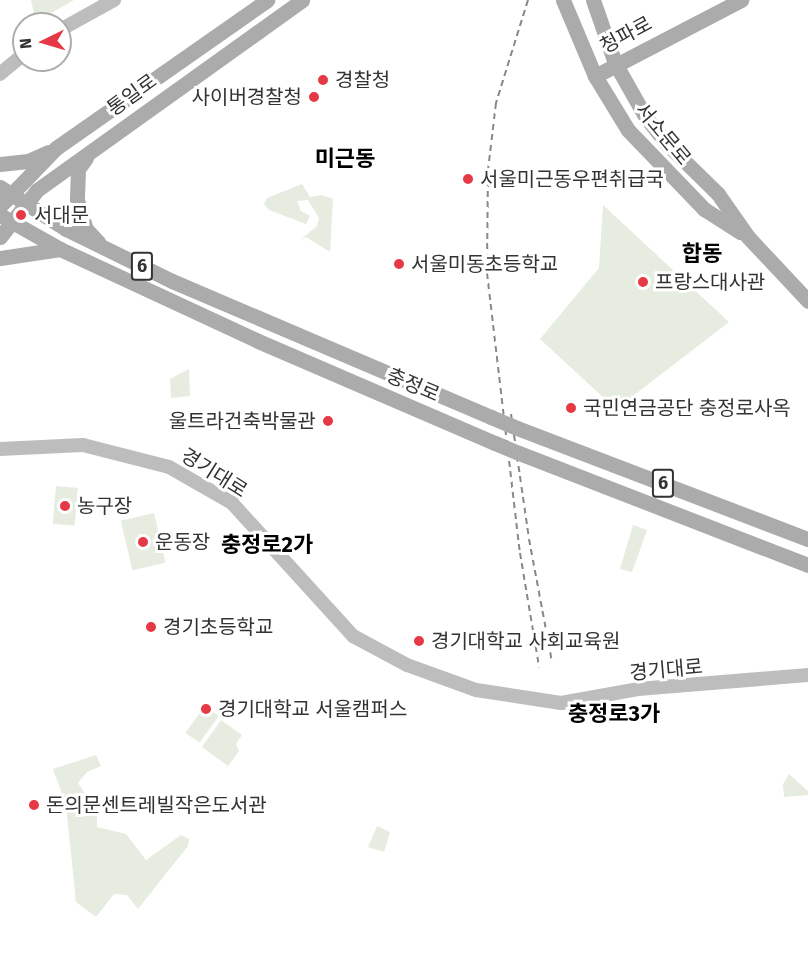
<!DOCTYPE html>
<meta charset="utf-8">
<style>
body{margin:0}
#map{position:relative;width:808px;height:961px;overflow:hidden;background:#fff;font-family:"Fira Sans","Noto Sans KR",sans-serif}
div>[style]{position:absolute}
[style*='--x']{left:calc(var(--x)*1px);top:calc(var(--y)*1px);width:calc(var(--w)*1px);rotate:calc(var(--a)*1deg)}
.green>*{inset:0;background:#e6ecdf;transform-origin:0 0}
.secondary>*{height:14px;margin:-7px;padding:0 7px;transform-origin:7px;border-radius:7px;background:#bdbdbd}
.primary>*{height:15px;margin:-7.5px;padding:0 7.5px;transform-origin:7.5px;border-radius:7.5px;background:#ababab}
.rail>*{height:2px;margin-top:-1px;transform-origin:0;background:repeating-linear-gradient(90deg,#888 0 6px,transparent 0 10.5px)}
.primary-bridge>*{height:15px;margin:-7.5px;padding:0 7.5px;transform-origin:7.5px;border-radius:7.5px;background:#ababab}
.dots>*{width:16px;height:16px;translate:-50% -50%;box-sizing:border-box;border:3px solid #fff;border-radius:50%}
span{translate:-50% -50%;white-space:nowrap;text-align:center;line-height:1.15;-webkit-text-stroke:6px #fff;paint-order:stroke}
.shield-label span{padding:2px 4px;background:#fff;border:2px solid;border-radius:4px;-webkit-text-stroke-width:0}
.shield-label{font-size:18px;color:#333;font-weight:700}
.street-label{font-size:20px;color:#333}
.poi-label{font-size:20px;color:#333}
.left{translate:0 -50%;text-align:left}
.right{translate:-100% -50%;text-align:right}
.quarter-label{font-size:22px;color:#000;font-weight:700}
.north{position:absolute;left:12px;top:12px;width:60px;height:60px;box-sizing:border-box;background:#fff;border:2px solid #adadad;border-radius:50%;rotate:265deg;font-size:16px;font-weight:700;line-height:24px;text-align:center;color:#333}
.north::after{content:'';display:block;margin:auto;width:21px;height:27px;background:#e63946;clip-path:polygon(50% 0,100% 100%,50% 72%,0 100%)}
</style>
<div id="map">
<div class="green">
<div style="clip-path:polygon(31px 0,74px 0,32px 24px,24px 24px,21px 20px,34px 14px)"></div>
<div style="clip-path:polygon(302px 184px,310px 197px,321px 195px,333px 199px,330px 252px,306px 237px,300px 240px,317px 226px,319px 218px,308px 200px,297px 201px,301px 211px,310px 216px,306px 224px,269px 210px,264px 204px,267px 198px)"></div>
<div style="clip-path:polygon(603px 205px,729px 322px,612px 412px,605px 399px,540px 339px,599px 268px)"></div>
<div style="clip-path:polygon(189px 369px,190px 396px,171px 398px,170px 379px)"></div>
<div style="left:56px;top:486px;width:22px;height:38px;rotate:5deg"></div>
<div style="left:154px;top:513px;width:51px;height:34px;rotate:77deg"></div>
<div style="clip-path:polygon(633px 525px,647px 530px,632px 572px,620px 569px)"></div>
<div style="left:205px;top:706px;width:17px;height:33px;rotate:36deg"></div>
<div style="clip-path:polygon(221px 720px,242px 735px,236px 744px,239px 751px,228px 766px,202px 747px)"></div>
<div style="clip-path:polygon(96px 755px,101px 766px,87px 772px,78px 783px,97px 811px,97px 827px,126px 834px,146px 860px,181px 835px,189px 839px,188px 846px,138px 909px,127px 895px,114px 894px,96px 917px,76px 902px,66px 805px,53px 769px)"></div>
<div style="clip-path:polygon(789px 774px,808px 791px,808px 795px,784px 797px,783px 784px)"></div>
<div style="clip-path:polygon(377px 826px,390px 832px,384px 852px,368px 847px)"></div>
</div>
<div class="secondary">
<div style="--x:60;--y:30;--w:62;--a:-29.1"></div>
<div style="--x:0;--y:74;--w:31;--a:-40"></div>
<div style="--x:0;--y:449;--w:83;--a:-2.8"></div>
<div style="--x:83;--y:445;--w:89;--a:14.3"></div>
<div style="--x:169;--y:467;--w:73;--a:29.7"></div>
<div style="--x:232;--y:503;--w:180;--a:47.7"></div>
<div style="--x:353;--y:636;--w:61;--a:28.2"></div>
<div style="--x:407;--y:665;--w:73;--a:19.9"></div>
<div style="--x:476;--y:690;--w:86;--a:8.7"></div>
<div style="--x:561;--y:703;--w:78;--a:-10.3"></div>
<div style="--x:638;--y:689;--w:171;--a:-4.7"></div>
</div>
<div class="primary">
<div style="--x:563;--y:0;--w:82;--a:67.2"></div>
<div style="--x:595;--y:76;--w:63;--a:58.6"></div>
<div style="--x:628;--y:130;--w:110;--a:46.1"></div>
<div style="--x:704;--y:209;--w:43;--a:32.6"></div>
<div style="--x:593;--y:0;--w:67;--a:70.8"></div>
<div style="--x:615;--y:63;--w:61;--a:60.5"></div>
<div style="--x:645;--y:116;--w:37;--a:52"></div>
<div style="--x:668;--y:145;--w:70;--a:44.4"></div>
<div style="--x:718;--y:194;--w:52;--a:55.1"></div>
<div style="--x:748;--y:237;--w:88;--a:46.8"></div>
<div style="--x:595;--y:76;--w:165;--a:-27.5"></div>
<div style="--x:86;--y:158;--w:14;--a:126"></div>
<div style="--x:78;--y:169;--w:31;--a:92"></div>
<div style="--x:77;--y:200;--w:30;--a:73"></div>
<div style="--x:86;--y:229;--w:18;--a:47"></div>
<div style="--x:0;--y:164;--w:28;--a:-6"></div>
<div style="--x:28;--y:161;--w:22;--a:-24"></div>
<div style="--x:0;--y:187;--w:78;--a:32.5"></div>
<div style="--x:66;--y:229;--w:118;--a:26.1"></div>
<div style="--x:172;--y:281;--w:347;--a:23.1"></div>
<div style="--x:0;--y:206;--w:81;--a:-46"></div>
<div style="--x:56;--y:148;--w:258;--a:-35"></div>
<div style="--x:0;--y:215;--w:69;--a:29.5"></div>
<div style="--x:60;--y:249;--w:218;--a:24.9"></div>
<div style="--x:258;--y:341;--w:258;--a:23.3"></div>
<div style="--x:0;--y:237;--w:60;--a:-51.8"></div>
<div style="--x:37;--y:190;--w:326;--a:-35.6"></div>
<div style="--x:0;--y:258;--w:61;--a:-8.5"></div>
<div style="--x:517;--y:428;--w:311;--a:20.9"></div>
<div style="--x:519;--y:453;--w:310;--a:21.2"></div>
</div>
<div class="rail">
<div style="--x:528;--y:0;--w:108;--a:107.3"></div>
<div style="--x:496;--y:103;--w:67;--a:96.8"></div>
<div style="--x:488;--y:170;--w:103;--a:90.6"></div>
<div style="--x:487;--y:273;--w:282;--a:83.3"></div>
<div style="--x:520;--y:553;--w:116;--a:80.5"></div>
<div style="--x:511;--y:414;--w:126;--a:81.8"></div>
<div style="--x:529;--y:539;--w:125;--a:79.4"></div>
</div>
<div class="primary-bridge">
<div style="--x:491;--y:417;--w:28;--a:23"></div>
<div style="--x:495;--y:443;--w:26;--a:23"></div>
</div>
<div class="dots">
<div style="left:323px;top:80px;background:#e63946"></div>
<div style="left:314px;top:97px;background:#e63946"></div>
<div style="left:468px;top:179px;background:#e63946"></div>
<div style="left:21px;top:215px;background:#e63946"></div>
<div style="left:399px;top:264px;background:#e63946"></div>
<div style="left:643px;top:282px;background:#e63946"></div>
<div style="left:571px;top:408px;background:#e63946"></div>
<div style="left:328px;top:421px;background:#e63946"></div>
<div style="left:65px;top:506px;background:#e63946"></div>
<div style="left:143px;top:542px;background:#e63946"></div>
<div style="left:151px;top:627px;background:#e63946"></div>
<div style="left:419px;top:641px;background:#e63946"></div>
<div style="left:206px;top:709px;background:#e63946"></div>
<div style="left:34px;top:805px;background:#e63946"></div>
</div>
<div class="shield-label">
<span style="left:142px;top:266px">6</span>
<span style="left:663px;top:483px">6</span>
</div>
<div class="street-label">
<span style="left:626px;top:35px;rotate:-28deg">청파로</span>
<span style="left:132px;top:95px;rotate:-36deg">통일로</span>
<span style="left:663px;top:134px;rotate:50deg">서소문로</span>
<span style="left:413px;top:385px;rotate:23deg">충정로</span>
<span style="left:214px;top:473px;rotate:32deg">경기대로</span>
<span style="left:666px;top:670px;rotate:-5deg">경기대로</span>
</div>
<div class="poi-label">
<span class="left" style="left:335px;top:80px">경찰청</span>
<span class="right" style="left:302px;top:97px">사이버경찰청</span>
<span class="left" style="left:480px;top:179px">서울미근동우편취급국</span>
<span class="left" style="left:34px;top:215px">서대문</span>
<span class="left" style="left:411px;top:264px">서울미동초등학교</span>
<span class="left" style="left:655px;top:282px">프랑스대사관</span>
<span class="left" style="left:583px;top:408px">국민연금공단 충정로사옥</span>
<span class="right" style="left:316px;top:421px">울트라건축박물관</span>
<span class="left" style="left:77px;top:506px">농구장</span>
<span class="left" style="left:155px;top:542px">운동장</span>
<span class="left" style="left:163px;top:627px">경기초등학교</span>
<span class="left" style="left:431px;top:641px">경기대학교 사회교육원</span>
<span class="left" style="left:218px;top:709px">경기대학교 서울캠퍼스</span>
<span class="left" style="left:46px;top:805px">돈의문센트레빌작은도서관</span>
</div>
<div class="quarter-label">
<span style="left:345px;top:159px">미근동</span>
<span style="left:702px;top:254px">합동</span>
<span style="left:267px;top:545px">충정로2가</span>
<span style="left:614px;top:714px">충정로3가</span>
</div>
<div class="north">N</div>
</div>
